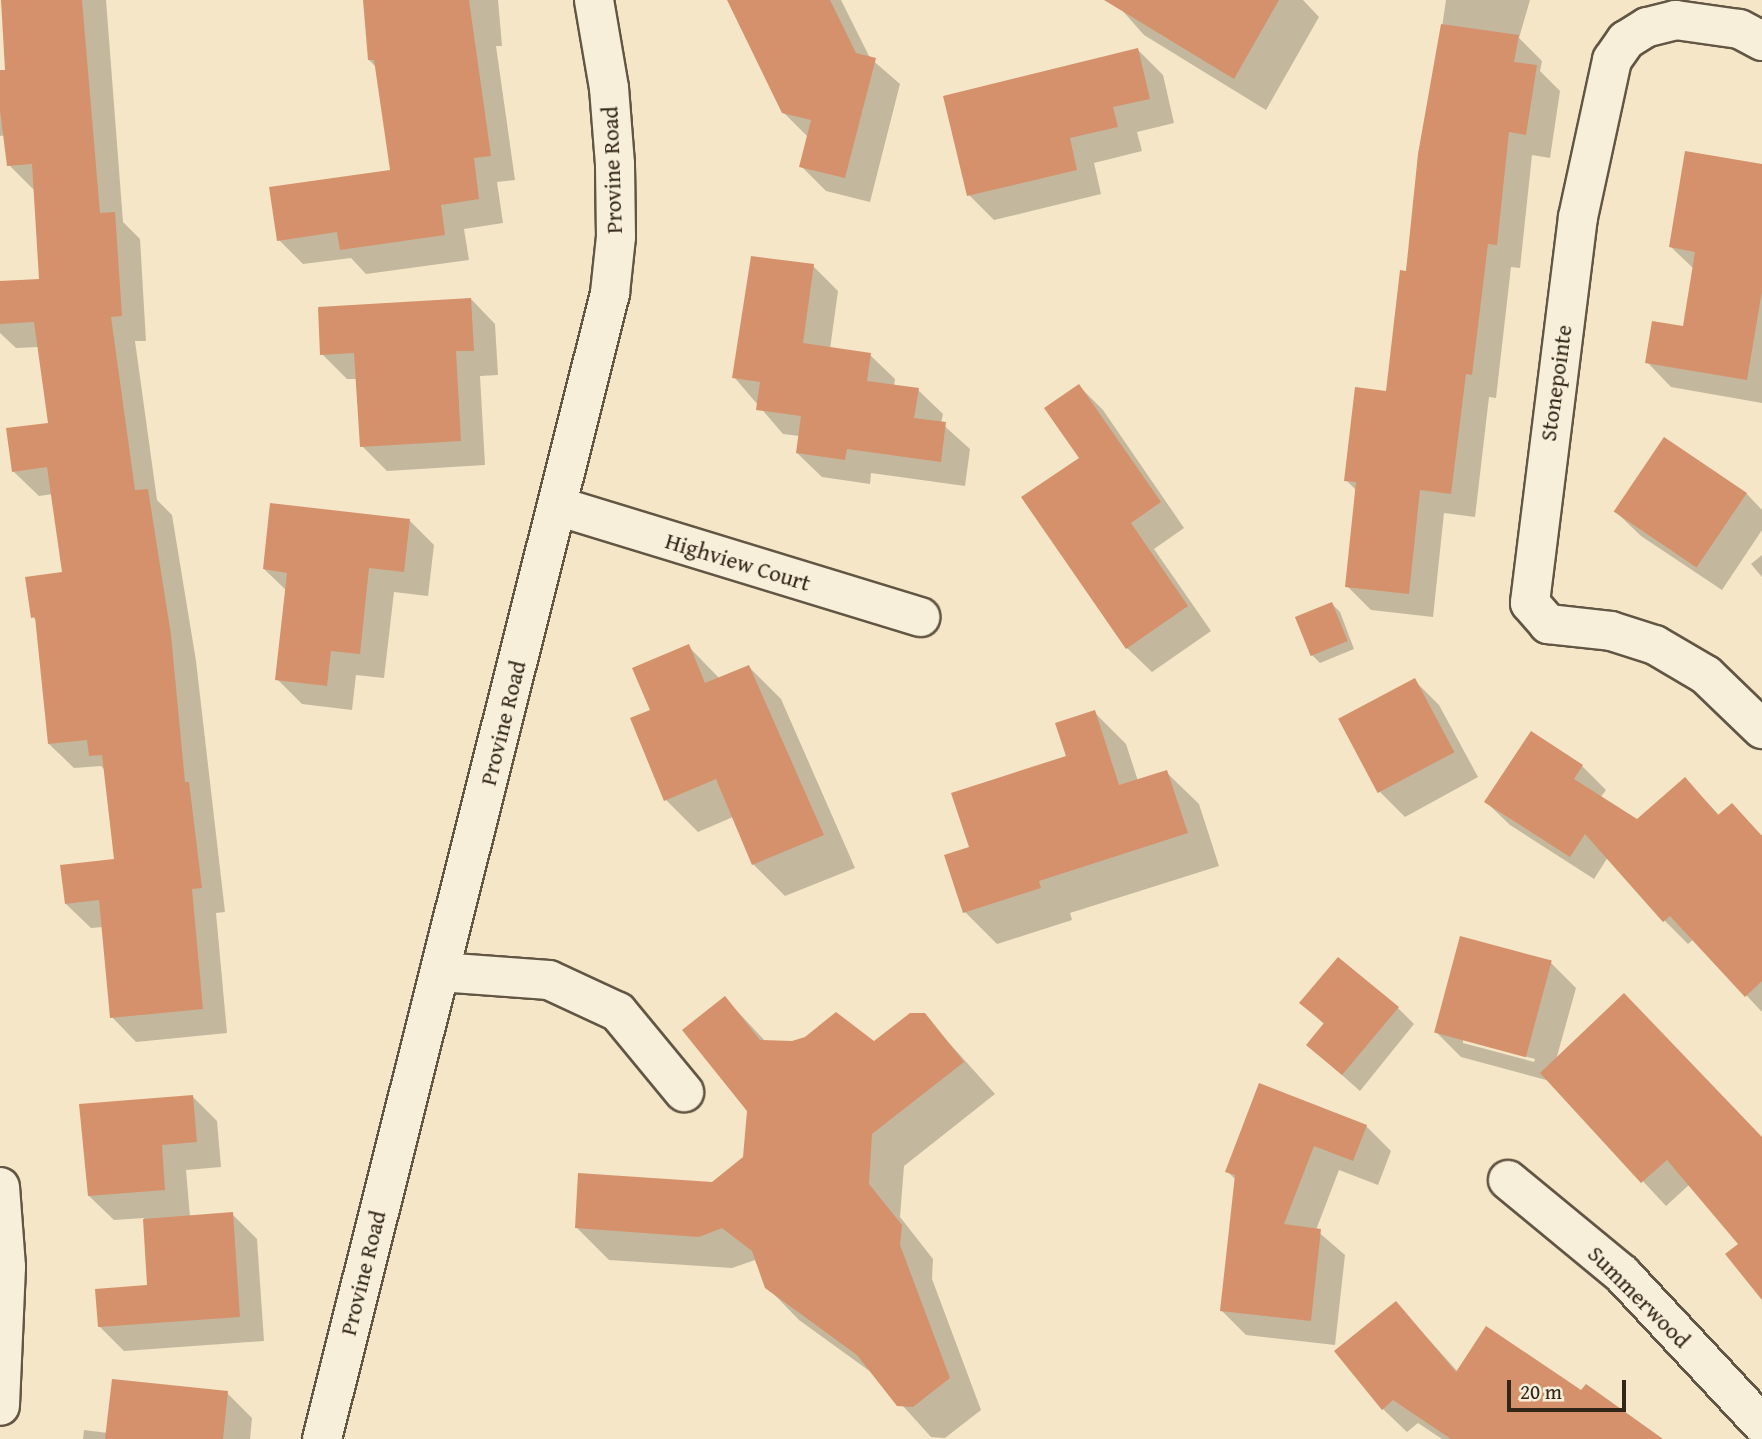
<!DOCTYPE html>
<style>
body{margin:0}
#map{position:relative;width:1762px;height:1439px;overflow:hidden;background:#f4e6c6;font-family:"Gentium Book Plus",serif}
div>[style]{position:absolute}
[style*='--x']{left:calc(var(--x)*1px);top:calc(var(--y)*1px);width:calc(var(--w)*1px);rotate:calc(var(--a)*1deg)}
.shadow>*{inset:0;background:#0003}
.building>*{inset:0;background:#d5916c;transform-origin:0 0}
.roads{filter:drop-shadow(2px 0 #625644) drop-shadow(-2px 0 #625644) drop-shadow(0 2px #625644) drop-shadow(0 -2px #625644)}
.minor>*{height:38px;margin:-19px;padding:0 19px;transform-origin:19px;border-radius:19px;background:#f8efda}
span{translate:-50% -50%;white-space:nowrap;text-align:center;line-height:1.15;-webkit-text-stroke:5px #f8efda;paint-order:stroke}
.street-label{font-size:23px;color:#322619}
.scale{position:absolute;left:1507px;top:1380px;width:119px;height:32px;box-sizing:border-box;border:4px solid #322619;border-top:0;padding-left:9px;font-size:21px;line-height:24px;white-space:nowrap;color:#322619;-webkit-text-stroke:5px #f8efda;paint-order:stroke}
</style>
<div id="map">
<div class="shadow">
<div style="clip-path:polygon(3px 0,106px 0,123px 222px,140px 239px,146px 341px,135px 341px,157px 500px,172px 515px,196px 661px,225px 912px,216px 913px,227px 1033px,136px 1042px,112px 1017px,103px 927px,91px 928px,66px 904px,116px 860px,106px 771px,101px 766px,74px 768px,49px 744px,38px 622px,33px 617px,64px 574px,53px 494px,39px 496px,14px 472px,50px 424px,39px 347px,16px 348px,0 333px,0 283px,41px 281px,34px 190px,9px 165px,7px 135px,0 136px,0 72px,7px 72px)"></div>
<div style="clip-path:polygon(364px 0,498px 0,502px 46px,496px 46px,515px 180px,497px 182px,503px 223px,464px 229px,469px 260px,366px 274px,351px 258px,303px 264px,279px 240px,392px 171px,377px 68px,369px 60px)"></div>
<div style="clip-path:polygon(730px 0,841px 0,870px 58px,900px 84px,870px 202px,826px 191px,801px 166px,808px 137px,783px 112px)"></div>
<div style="clip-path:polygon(1113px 0,1303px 0,1319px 17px,1266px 110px,1144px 35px)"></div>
<div style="clip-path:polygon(1446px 0,1530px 0,1519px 38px,1542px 61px,1540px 71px,1560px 91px,1550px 158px,1532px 155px,1520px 268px,1511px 267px,1496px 398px,1489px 397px,1475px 517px,1444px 513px,1433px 617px,1371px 610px,1347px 586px,1357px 491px,1346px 480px,1388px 393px)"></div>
<div style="clip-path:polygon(1138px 50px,1163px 75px,1174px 123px,1137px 132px,1142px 151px,1094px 163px,1101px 194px,994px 220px,969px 195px)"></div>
<div style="clip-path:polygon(1762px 166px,1762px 403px,1671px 387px,1647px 362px,1684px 328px,1694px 269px,1671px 247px)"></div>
<div style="clip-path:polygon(813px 266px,838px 291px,830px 349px,870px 355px,895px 379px,894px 386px,918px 390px,943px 414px,941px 423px,970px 449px,965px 486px,871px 473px,870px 484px,822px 477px,797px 453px,800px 436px,783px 434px,734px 377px)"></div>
<div style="clip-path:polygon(471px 299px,495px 324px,498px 375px,480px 376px,485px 465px,387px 471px,362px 446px,358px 379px,347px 379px,322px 354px)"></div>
<div style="clip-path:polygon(1079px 386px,1103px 410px,1184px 528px,1154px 549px,1211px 631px,1152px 672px,1127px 648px,1081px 458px)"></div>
<div style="clip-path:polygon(1746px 493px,1762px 510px,1762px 530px,1722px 590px,1641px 536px,1616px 512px)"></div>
<div style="clip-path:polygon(409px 520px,434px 545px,428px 596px,394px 592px,384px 678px,356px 675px,352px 710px,302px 704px,277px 679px,287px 591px,264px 569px)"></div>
<div style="clip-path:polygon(1762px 555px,1762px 577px,1751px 564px)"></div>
<div style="clip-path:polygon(1332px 604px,1340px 612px,1354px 649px,1320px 663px,1312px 655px)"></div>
<div style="clip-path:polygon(688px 646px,720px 679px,749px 667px,781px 699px,855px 868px,785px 896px,753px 864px,733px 817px,698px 832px,666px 800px,652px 711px)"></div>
<div style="clip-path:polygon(1414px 680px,1439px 705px,1478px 777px,1405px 817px,1380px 792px)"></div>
<div style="clip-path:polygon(1094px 712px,1126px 744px,1138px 781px,1166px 772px,1199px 804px,1219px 866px,1070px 913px,1072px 920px,997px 944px,965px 912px,971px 848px,1068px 757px)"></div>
<div style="clip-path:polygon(1531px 733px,1582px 766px,1606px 790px,1600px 798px,1637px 822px,1685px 779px,1720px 816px,1732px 805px,1762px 836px,1762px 1012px,1694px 939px,1688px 944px,1665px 921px,1608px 857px,1594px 879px,1510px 825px,1486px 802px)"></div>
<div style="clip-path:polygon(evenodd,1551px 963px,1576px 988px,1556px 1060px,1762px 1137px,1762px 1297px,1740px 1244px,1690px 1184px,1666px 1206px,1550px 1081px,1461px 1057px,1436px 1032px,1551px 963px,1463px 1039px,1535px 1059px,1534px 1062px,1463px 1043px,1463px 1039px)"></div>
<div style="clip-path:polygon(725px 998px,766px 1042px,874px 1043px,924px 1015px,995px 1094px,904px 1166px,900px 1217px,933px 1259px,932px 1279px,981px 1410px,945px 1438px,931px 1437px,875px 1375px,799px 1320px,767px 1287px,755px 1260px,732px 1268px,609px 1260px,577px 1228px,712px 1184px,745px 1158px,748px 1110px)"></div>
<div style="clip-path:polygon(1301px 1003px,1398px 1008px,1414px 1024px,1360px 1091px,1308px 1045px,1325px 1025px)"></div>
<div style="clip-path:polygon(192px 1096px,217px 1121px,221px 1167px,186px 1170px,190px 1217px,232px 1214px,257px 1239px,264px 1341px,124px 1351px,99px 1326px,149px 1286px,144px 1218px,114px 1220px,89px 1196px)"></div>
<div style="clip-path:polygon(1366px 1126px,1391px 1151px,1378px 1185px,1339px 1170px,1316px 1230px,1345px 1255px,1335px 1345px,1246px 1335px,1221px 1310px,1236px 1180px,1227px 1171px)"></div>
<div style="clip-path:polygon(1396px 1303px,1458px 1372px,1582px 1392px,1660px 1439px,1442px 1439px,1418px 1423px,1407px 1432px,1383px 1409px)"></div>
<div style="clip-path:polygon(227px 1393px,252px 1418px,250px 1439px,83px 1439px,84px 1430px,108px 1433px)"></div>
</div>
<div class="building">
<div style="clip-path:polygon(1px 0,82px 0,100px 213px,115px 212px,122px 316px,111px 317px,135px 490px,148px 489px,171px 635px,185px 782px,189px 782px,202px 888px,192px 889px,203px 1009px,110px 1018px,99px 900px,65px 904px,60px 865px,114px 859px,102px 755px,89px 756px,87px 740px,48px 744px,35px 617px,31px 618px,25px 577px,62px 572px,47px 467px,12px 472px,6px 428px,48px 423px,34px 322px,0 324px,0 281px,39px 279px,32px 164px,7px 166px,0 110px,0 70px,5px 70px)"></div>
<div style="clip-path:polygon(363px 0,469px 0,491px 156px,474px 158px,479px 199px,441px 205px,445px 235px,340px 250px,337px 232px,277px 241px,269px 187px,390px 170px,374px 60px,368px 60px)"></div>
<div style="clip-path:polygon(727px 0,830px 0,856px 53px,876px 58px,845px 178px,799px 167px,811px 120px,782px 113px)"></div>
<div style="clip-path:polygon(1104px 0,1279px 0,1234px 79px)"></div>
<div style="clip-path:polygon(1441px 24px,1519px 35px,1514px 62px,1537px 65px,1526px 135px,1509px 132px,1497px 245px,1488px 244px,1472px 375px,1466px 374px,1451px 494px,1420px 490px,1409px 594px,1345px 587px,1356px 482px,1344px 481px,1355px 387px,1386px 391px,1400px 270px,1406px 271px,1418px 154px)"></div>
<div style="clip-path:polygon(1138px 48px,1150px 99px,1113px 107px,1118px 127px,1070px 138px,1077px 170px,967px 196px,943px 96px)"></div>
<div style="clip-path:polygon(1685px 151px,1762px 164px,1762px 291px,1747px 380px,1645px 363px,1652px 321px,1683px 326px,1695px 252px,1669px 247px)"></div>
<div style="clip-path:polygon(751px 256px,814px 264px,803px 343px,871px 353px,867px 381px,919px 388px,914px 418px,946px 422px,941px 462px,847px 449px,845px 460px,796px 453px,801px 416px,756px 410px,760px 382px,732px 378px)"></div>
<div style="clip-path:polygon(471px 298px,474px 351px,456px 351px,461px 441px,360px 447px,354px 353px,320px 355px,318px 307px)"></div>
<div style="clip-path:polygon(1079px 384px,1161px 502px,1131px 523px,1188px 606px,1126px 649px,1021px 497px,1079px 458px,1044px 408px)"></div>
<div style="left:1664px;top:437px;width:100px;height:90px;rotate:34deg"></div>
<div style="clip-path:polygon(270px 503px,410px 519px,404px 572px,369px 568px,360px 654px,331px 651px,327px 686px,275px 680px,287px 573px,263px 569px)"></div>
<div style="left:1332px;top:602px;width:42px;height:40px;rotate:68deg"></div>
<div style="clip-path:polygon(689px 644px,705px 683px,749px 665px,824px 835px,752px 865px,716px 779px,664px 801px,630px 718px,650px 710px,632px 668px)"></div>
<div style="left:1415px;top:678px;width:84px;height:87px;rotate:62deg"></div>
<div style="clip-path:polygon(1095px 710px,1119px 785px,1167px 770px,1188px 833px,1039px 881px,1041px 888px,963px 913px,944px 855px,969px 847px,951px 793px,1066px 756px,1055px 723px)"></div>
<div style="clip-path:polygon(1531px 731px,1583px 765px,1574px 779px,1637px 819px,1685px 777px,1718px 815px,1732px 803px,1762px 836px,1762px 981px,1745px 997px,1670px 916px,1663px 922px,1585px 834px,1570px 857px,1484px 802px)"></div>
<div style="left:1460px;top:936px;width:95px;height:100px;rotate:15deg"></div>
<div style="clip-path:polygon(1338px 957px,1399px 1007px,1342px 1075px,1306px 1045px,1324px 1023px,1299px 1003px)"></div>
<div style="clip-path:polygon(1624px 993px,1762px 1137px,1762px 1300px,1725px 1254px,1738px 1244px,1667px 1160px,1641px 1183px,1540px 1073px)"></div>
<div style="clip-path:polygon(725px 996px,760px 1040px,792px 1041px,805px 1037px,836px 1012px,874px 1041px,910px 1013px,925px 1013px,964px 1062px,872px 1134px,869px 1184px,902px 1225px,900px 1245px,950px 1378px,913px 1407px,897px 1406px,857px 1355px,765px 1288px,752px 1251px,722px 1228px,699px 1237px,575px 1228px,578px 1173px,712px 1182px,743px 1157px,747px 1111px,682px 1030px)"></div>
<div style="clip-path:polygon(1259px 1083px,1367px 1125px,1353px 1161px,1314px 1146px,1284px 1224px,1321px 1229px,1311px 1321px,1220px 1311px,1235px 1175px,1225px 1172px)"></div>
<div style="clip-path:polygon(193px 1095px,197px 1142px,162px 1145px,165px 1190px,88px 1196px,79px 1104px)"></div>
<div style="clip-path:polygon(233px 1212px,240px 1317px,98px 1327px,95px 1289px,147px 1285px,143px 1219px)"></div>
<div style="clip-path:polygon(1396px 1301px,1456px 1372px,1486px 1326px,1581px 1390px,1586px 1384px,1663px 1439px,1451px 1439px,1393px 1400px,1382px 1410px,1334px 1351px)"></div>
<div style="clip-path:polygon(112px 1379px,228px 1391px,223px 1439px,105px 1439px)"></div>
</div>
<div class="roads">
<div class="minor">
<div style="--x:1762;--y:41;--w:26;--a:-152"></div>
<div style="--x:1739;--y:29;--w:64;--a:-171.9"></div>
<div style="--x:1676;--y:20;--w:30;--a:166"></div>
<div style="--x:1647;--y:27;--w:25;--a:148"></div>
<div style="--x:1626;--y:40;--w:24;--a:125"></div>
<div style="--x:1612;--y:60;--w:161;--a:102.2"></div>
<div style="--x:1578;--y:217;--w:389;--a:97.1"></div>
<div style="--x:1530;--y:603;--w:28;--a:49"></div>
<div style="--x:1548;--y:624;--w:63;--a:6.3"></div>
<div style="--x:1611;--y:631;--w:46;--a:17.7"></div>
<div style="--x:1655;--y:645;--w:59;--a:30.5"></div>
<div style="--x:1706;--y:675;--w:78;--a:44"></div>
<div style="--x:557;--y:506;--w:380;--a:17"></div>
<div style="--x:440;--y:972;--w:109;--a:4.2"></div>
<div style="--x:549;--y:980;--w:76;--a:24.9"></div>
<div style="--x:618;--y:1012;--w:104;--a:50.5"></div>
<div style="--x:1508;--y:1180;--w:148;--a:39.5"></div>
<div style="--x:1622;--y:1274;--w:205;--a:47"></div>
<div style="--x:0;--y:1187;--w:80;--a:85.7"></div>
<div style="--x:6;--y:1267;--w:139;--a:92.5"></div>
<div style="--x:322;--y:1439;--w:1182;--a:-75.89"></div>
<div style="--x:610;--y:293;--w:56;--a:-83.9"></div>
<div style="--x:616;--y:237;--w:73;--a:-90.8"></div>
<div style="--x:615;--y:164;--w:76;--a:-94.5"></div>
<div style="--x:609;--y:88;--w:89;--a:-99.7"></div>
</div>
</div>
<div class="street-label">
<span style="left:612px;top:170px;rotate:-92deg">Provine Road</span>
<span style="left:1556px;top:383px;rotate:-82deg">Stonepointe</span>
<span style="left:738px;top:562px;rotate:17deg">Highview Court</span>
<span style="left:503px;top:723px;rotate:-76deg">Provine Road</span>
<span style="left:363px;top:1273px;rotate:-76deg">Provine Road</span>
<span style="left:1639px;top:1297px;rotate:45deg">Summerwood</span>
</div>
<div class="scale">20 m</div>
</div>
